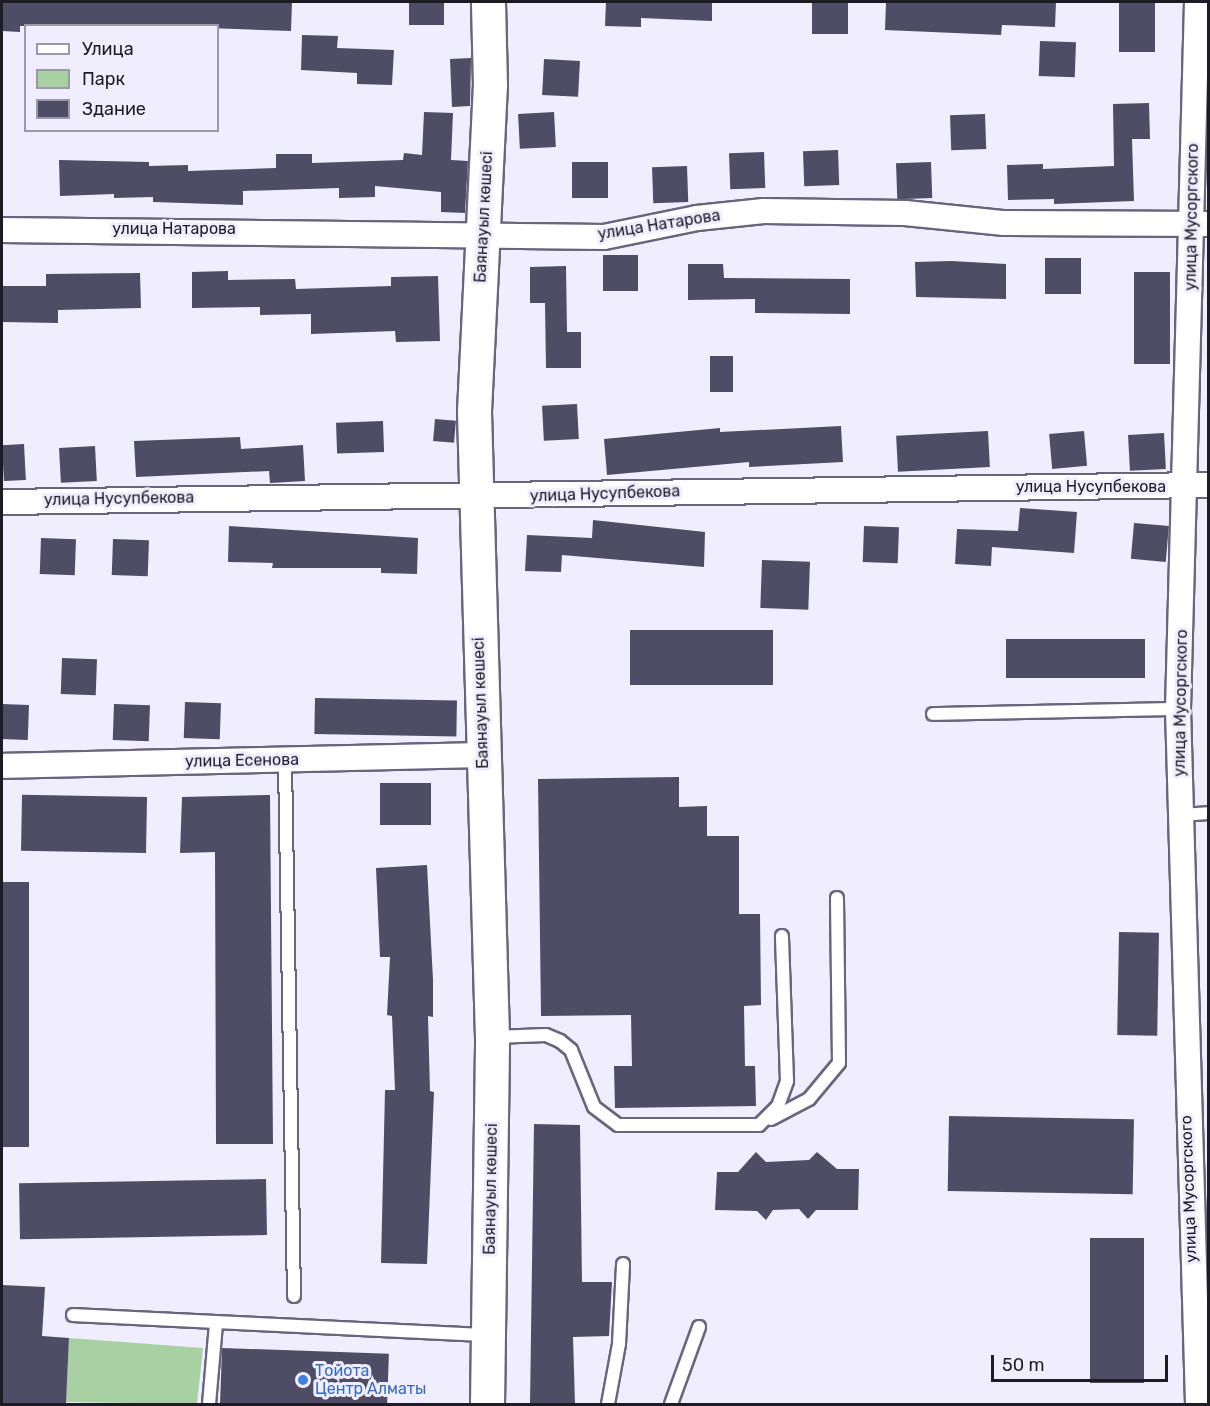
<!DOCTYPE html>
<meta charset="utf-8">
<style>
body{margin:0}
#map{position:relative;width:1210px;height:1406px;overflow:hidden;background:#efedfe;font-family:Rubik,sans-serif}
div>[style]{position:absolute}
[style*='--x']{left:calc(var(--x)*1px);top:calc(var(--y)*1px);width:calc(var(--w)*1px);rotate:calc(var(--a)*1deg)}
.green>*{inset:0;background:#a9d0a3}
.building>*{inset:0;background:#4e4d65;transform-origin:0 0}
.roads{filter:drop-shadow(2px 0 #69657d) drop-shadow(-2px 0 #69657d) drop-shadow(0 2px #69657d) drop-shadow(0 -2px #69657d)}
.lane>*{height:12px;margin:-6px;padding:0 6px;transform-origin:6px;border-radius:6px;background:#fff}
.street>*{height:24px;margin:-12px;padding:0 12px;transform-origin:12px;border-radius:12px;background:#fff}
.secondary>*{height:33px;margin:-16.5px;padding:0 16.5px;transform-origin:16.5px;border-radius:16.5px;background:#fff}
.dots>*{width:16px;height:16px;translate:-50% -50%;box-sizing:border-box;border:3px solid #efedfe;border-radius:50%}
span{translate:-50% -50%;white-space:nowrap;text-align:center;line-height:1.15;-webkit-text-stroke:6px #efedfe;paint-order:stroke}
.street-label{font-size:16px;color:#1d1c25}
.shop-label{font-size:16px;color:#366cbe}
.left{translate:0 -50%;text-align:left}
.frame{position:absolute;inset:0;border:3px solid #1d1c25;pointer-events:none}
.legend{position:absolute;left:24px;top:24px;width:195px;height:108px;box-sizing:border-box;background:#efedfe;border:2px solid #9b99a7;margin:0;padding:8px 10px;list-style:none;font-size:18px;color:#1d1c25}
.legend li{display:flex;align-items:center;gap:12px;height:30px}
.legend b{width:30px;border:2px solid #9b99a7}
.scale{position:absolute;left:991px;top:1355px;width:177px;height:27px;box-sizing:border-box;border:3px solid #1d1c25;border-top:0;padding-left:8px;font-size:18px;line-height:21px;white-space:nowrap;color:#1d1c25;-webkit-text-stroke:4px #efedfe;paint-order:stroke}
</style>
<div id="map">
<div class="green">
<div style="clip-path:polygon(69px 1338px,203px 1348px,197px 1404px,66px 1402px)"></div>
</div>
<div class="building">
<div style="clip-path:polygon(2px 2px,292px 2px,291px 31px,126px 25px,20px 26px,20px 32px,2px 31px)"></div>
<div style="left:409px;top:2px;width:35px;height:23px"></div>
<div style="clip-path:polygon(606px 2px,712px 2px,712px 21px,641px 18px,641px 27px,605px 26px)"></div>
<div style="left:812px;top:2px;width:36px;height:32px"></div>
<div style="clip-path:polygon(886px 2px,1056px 2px,1055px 27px,1002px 25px,1001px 35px,885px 30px)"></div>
<div style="left:1119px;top:2px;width:36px;height:50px"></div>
<div style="clip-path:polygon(302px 35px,338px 36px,337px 48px,394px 50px,392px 85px,357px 84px,357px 73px,301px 70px)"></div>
<div style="left:1040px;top:41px;width:36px;height:35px;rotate:2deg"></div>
<div style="clip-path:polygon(471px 58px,470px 106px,452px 107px,450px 59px)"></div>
<div style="left:544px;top:59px;width:36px;height:36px;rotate:3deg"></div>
<div style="clip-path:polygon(1149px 103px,1150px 139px,1132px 139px,1134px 201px,1054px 204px,1054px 199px,1008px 200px,1007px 165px,1043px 164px,1043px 169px,1114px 166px,1113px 104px)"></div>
<div style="clip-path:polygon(424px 112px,453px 113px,451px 160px,468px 161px,465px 213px,441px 212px,441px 192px,375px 186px,375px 197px,339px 198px,339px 188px,243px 191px,243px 205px,153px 202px,153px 197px,114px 198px,114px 194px,60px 196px,59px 160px,149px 162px,149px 166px,188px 165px,188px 171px,276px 168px,276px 154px,312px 154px,312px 163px,403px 160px,404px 153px,422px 155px)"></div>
<div style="left:554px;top:112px;width:35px;height:36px;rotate:87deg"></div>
<div style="left:985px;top:114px;width:35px;height:35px;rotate:88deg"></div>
<div style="left:838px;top:150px;width:35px;height:35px;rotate:88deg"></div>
<div style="left:764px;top:152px;width:36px;height:35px;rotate:88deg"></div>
<div style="left:572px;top:162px;width:36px;height:36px"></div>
<div style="left:931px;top:162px;width:36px;height:35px;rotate:88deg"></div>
<div style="left:687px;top:166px;width:36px;height:35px;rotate:88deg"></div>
<div style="left:603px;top:255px;width:35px;height:36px"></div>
<div style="left:1081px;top:258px;width:36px;height:36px;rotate:90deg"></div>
<div style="clip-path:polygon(951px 261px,1006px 264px,1006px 299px,916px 297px,915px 262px)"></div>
<div style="clip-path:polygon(688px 264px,723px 264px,724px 278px,850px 279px,850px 314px,755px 313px,755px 299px,688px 300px)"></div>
<div style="clip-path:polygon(566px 266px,567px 332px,581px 332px,581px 368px,546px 368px,545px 303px,530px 303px,530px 267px)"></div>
<div style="clip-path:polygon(228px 271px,228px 280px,295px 279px,296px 289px,391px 286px,391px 277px,438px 276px,440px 341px,396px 342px,395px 331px,311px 334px,311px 314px,260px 315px,260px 307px,192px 308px,192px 272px)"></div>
<div style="left:1134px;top:272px;width:36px;height:92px"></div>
<div style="clip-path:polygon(140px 273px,141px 308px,58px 310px,58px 323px,2px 322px,2px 286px,46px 286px,46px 274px)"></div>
<div style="left:710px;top:356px;width:23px;height:36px"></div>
<div style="left:577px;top:404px;width:35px;height:35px;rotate:87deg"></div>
<div style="left:435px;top:419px;width:21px;height:22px;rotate:5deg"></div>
<div style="left:383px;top:421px;width:31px;height:47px;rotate:88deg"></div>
<div style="clip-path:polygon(841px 426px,843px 462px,749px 467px,749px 462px,607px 475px,604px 439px,720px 428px,720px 432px)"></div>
<div style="left:988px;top:431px;width:36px;height:92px;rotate:87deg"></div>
<div style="left:1084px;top:431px;width:35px;height:35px;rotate:85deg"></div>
<div style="left:1164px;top:433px;width:36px;height:36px;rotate:87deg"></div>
<div style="clip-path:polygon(240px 437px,241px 449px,303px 445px,305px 481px,270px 483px,269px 471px,136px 477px,134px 441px)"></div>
<div style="left:24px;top:444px;width:36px;height:22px;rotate:87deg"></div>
<div style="left:95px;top:446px;width:35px;height:36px;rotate:87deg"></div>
<div style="clip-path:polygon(1020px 508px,1077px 512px,1074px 553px,992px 547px,991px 566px,955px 564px,957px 529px,1018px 531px)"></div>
<div style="clip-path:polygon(593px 520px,705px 532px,704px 567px,562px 555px,561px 572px,525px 571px,527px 535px,592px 538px)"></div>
<div style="left:1134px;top:523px;width:35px;height:36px;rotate:5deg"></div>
<div style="clip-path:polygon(229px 526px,418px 538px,417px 574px,381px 573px,381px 568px,272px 568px,273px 563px,228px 562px)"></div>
<div style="left:864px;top:526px;width:35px;height:36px;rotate:2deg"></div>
<div style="left:41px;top:538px;width:35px;height:36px;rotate:2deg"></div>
<div style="left:113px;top:539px;width:36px;height:36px;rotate:2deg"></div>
<div style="left:762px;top:560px;width:48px;height:48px;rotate:2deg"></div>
<div style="left:630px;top:630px;width:143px;height:55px"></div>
<div style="left:1006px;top:639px;width:139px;height:39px"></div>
<div style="left:62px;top:658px;width:35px;height:36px;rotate:2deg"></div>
<div style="left:315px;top:698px;width:142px;height:36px;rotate:1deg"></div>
<div style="left:185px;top:702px;width:36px;height:36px;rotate:2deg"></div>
<div style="left:2px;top:704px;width:27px;height:35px;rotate:2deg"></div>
<div style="left:114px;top:704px;width:36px;height:36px;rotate:2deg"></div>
<div style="clip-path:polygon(679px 777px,679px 807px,707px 806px,707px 836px,739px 836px,739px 914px,760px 914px,761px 1005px,744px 1006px,745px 1066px,755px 1066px,756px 1106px,615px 1108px,614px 1066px,632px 1066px,631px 1015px,541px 1016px,538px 779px)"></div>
<div style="left:431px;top:783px;width:42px;height:51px;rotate:90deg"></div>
<div style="clip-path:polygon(270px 795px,273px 1144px,216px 1144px,215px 852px,180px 853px,182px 797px)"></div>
<div style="left:147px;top:797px;width:56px;height:125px;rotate:91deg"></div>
<div style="clip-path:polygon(427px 865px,433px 980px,433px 1017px,428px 1016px,430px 1091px,434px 1092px,427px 1264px,381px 1263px,385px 1090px,395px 1090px,392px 1016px,387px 1015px,390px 957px,380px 957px,376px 868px)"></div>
<div style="left:2px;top:882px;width:27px;height:265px"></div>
<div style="left:1119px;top:932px;width:40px;height:103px;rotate:1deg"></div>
<div style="left:949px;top:1116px;width:185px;height:75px;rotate:1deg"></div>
<div style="clip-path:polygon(534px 1124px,580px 1125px,582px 1282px,612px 1282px,609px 1336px,573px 1337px,575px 1404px,530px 1404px)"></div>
<div style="clip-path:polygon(756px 1152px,766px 1162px,809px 1160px,817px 1152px,837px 1169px,859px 1169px,858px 1210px,816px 1210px,808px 1219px,799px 1209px,773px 1210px,766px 1220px,757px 1211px,715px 1210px,717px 1172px,738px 1172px)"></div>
<div style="left:266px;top:1179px;width:56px;height:247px;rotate:89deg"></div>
<div style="left:1090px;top:1238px;width:54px;height:145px"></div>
<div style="clip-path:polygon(2px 1285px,45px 1287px,42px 1336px,69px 1338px,66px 1404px,2px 1404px)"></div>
<div style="left:222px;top:1348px;width:167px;height:56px;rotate:2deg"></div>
</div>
<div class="roads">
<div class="lane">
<div style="--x:933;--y:714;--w:245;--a:-1.2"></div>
<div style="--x:285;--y:761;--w:535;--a:89.04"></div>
<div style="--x:1181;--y:815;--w:27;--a:-4"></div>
<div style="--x:494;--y:1037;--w:52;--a:-2.2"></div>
<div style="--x:546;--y:1035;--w:15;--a:23"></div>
<div style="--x:560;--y:1041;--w:14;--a:39"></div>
<div style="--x:571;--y:1050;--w:61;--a:68"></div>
<div style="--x:594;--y:1107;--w:30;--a:37"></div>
<div style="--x:618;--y:1125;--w:141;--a:0"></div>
<div style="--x:759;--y:1125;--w:27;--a:-45"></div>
<div style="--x:778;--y:1106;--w:27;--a:-70"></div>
<div style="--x:787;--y:1081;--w:145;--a:-92"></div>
<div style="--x:771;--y:1119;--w:43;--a:-27.8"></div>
<div style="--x:809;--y:1099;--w:47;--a:-50.2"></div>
<div style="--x:839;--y:1063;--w:165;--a:-90.7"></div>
<div style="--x:73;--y:1315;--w:415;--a:2.8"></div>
<div style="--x:209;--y:1404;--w:80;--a:-85"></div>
<div style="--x:608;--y:1404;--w:61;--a:-79.6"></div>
<div style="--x:619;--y:1344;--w:80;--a:-87.1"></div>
<div style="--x:671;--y:1404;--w:82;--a:-70"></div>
</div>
<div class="street">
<div style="--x:1197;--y:2;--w:707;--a:91.54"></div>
<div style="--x:1178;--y:709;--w:695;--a:88.35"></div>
<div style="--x:2;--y:230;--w:602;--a:0.67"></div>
<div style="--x:604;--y:237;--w:95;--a:-11.5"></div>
<div style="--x:697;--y:218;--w:67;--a:-6"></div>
<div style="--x:764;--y:211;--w:141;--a:0.8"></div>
<div style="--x:905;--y:213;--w:100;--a:5.8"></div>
<div style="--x:1004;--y:223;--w:204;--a:0.3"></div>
<div style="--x:2;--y:502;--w:1206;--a:-0.81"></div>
<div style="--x:2;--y:766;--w:480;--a:-1.3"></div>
</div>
<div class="secondary">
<div style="--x:487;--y:1404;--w:367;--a:-89.2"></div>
<div style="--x:492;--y:1037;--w:626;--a:-91.65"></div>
<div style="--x:474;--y:411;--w:326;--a:-87.2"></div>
<div style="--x:490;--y:85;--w:83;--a:-91.4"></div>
</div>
</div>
<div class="dots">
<div style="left:303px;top:1380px;background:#3f7fe0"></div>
</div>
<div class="street-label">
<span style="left:484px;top:217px;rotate:-87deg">Баянауыл көшесі</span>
<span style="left:1192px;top:217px;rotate:-89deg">улица Мусоргского</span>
<span style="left:659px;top:225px;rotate:-9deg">улица Натарова</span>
<span style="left:174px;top:229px">улица Натарова</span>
<span style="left:1091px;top:487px">улица Нусупбекова</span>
<span style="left:605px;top:494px;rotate:-2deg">улица Нусупбекова</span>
<span style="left:119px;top:499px;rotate:-1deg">улица Нусупбекова</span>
<span style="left:481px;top:703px;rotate:-92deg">Баянауыл көшесі</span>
<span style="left:1181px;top:703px;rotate:-89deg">улица Мусоргского</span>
<span style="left:242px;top:761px;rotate:-1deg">улица Есенова</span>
<span style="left:491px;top:1189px;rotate:-89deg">Баянауыл көшесі</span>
<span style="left:1189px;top:1189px;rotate:-92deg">улица Мусоргского</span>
</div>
<div class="shop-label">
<span class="left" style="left:315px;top:1380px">Тойота<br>Центр Алматы</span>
</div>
<div class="frame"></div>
<ul class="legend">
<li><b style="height:8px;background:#fff"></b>Улица</li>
<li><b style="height:16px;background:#a9d0a3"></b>Парк</li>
<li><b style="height:16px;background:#4e4d65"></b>Здание</li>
</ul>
<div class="scale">50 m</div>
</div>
